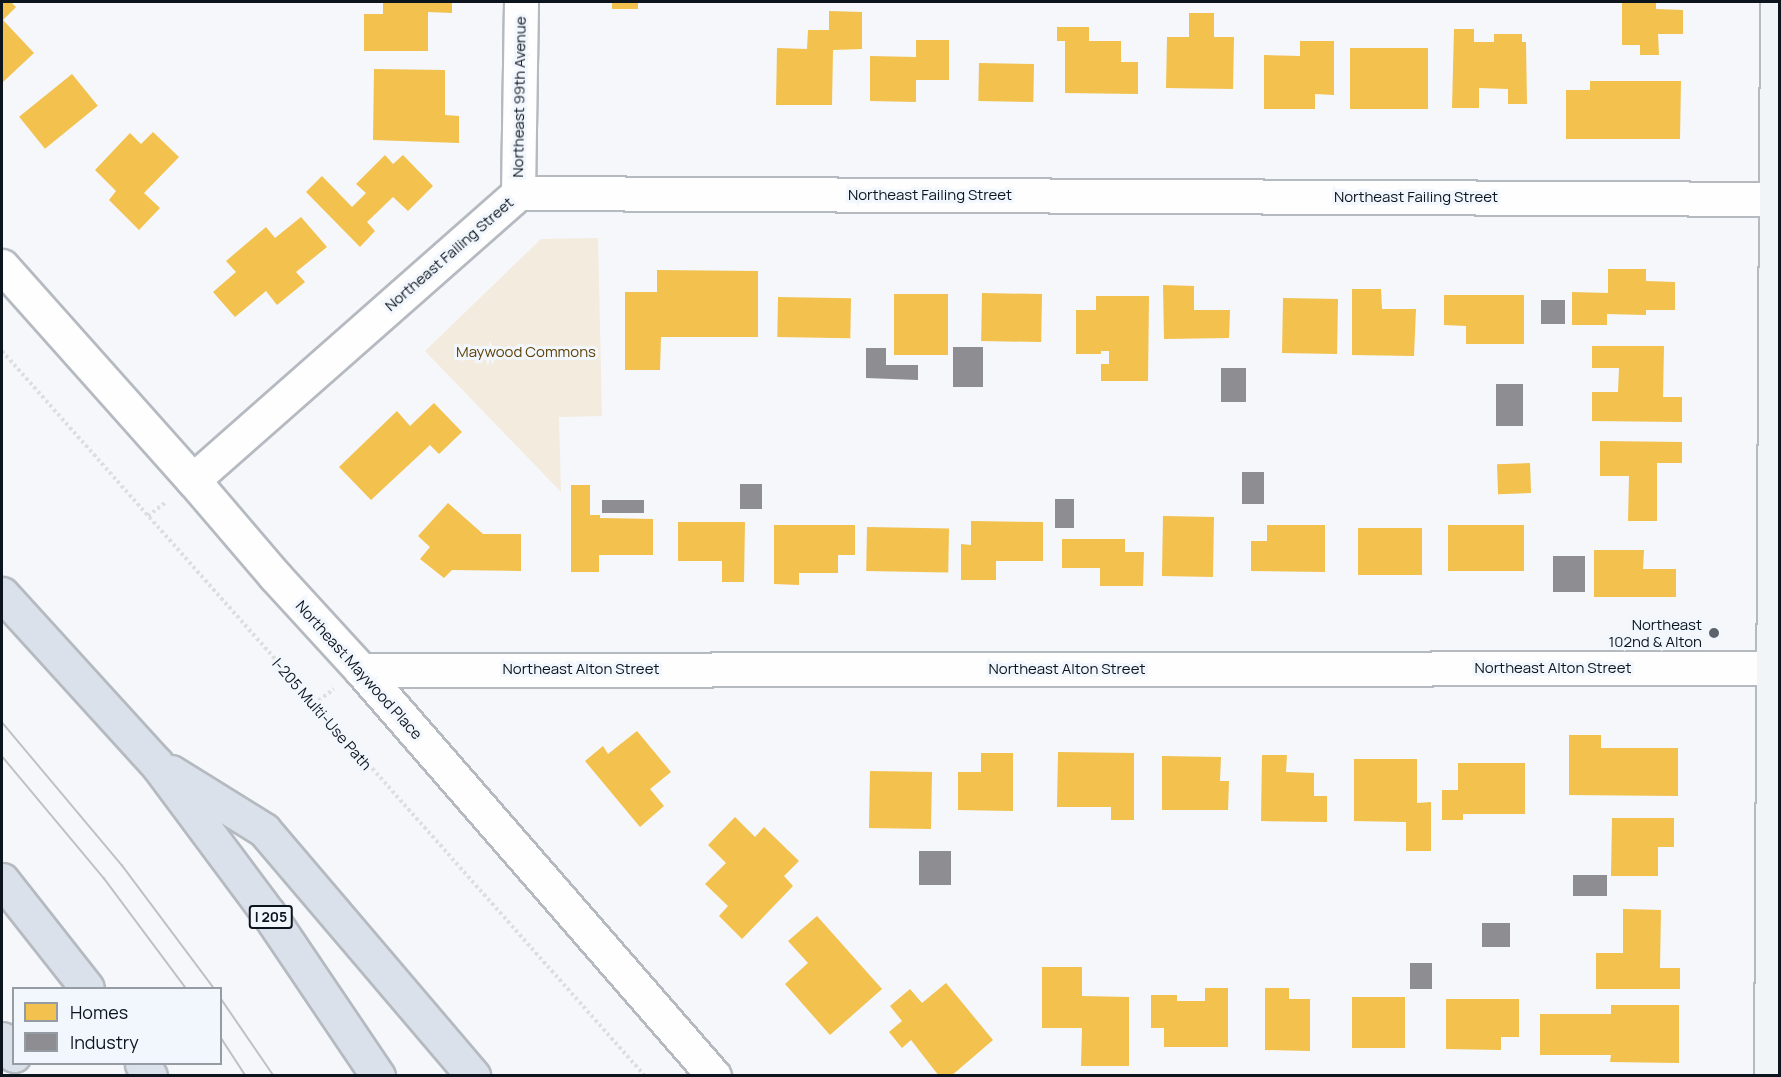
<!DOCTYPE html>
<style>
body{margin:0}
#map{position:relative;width:1781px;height:1077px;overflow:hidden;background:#f5f7fa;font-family:Manrope,sans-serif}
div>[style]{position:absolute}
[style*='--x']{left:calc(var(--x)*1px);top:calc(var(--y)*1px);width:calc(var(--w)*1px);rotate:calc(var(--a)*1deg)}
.green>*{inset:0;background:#f3ebde}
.homes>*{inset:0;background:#f2c14e;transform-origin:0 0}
.industry>*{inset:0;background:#8d8d92;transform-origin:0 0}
.path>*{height:4px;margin-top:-2px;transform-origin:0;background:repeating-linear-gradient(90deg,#dddee0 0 3px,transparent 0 6px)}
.roads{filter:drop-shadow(2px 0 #b5bac1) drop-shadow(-2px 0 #b5bac1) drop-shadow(0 2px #b5bac1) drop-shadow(0 -2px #b5bac1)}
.minor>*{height:33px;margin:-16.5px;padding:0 16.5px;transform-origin:16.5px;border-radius:16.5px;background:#fefefe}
.secondary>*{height:33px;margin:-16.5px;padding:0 16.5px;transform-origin:16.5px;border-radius:16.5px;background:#f2f5f8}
.motorway>*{height:33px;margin:-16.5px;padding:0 16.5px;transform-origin:16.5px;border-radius:16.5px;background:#dae1ea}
.tram>*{height:1.5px;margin:-0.75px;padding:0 0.75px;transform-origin:0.75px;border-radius:0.75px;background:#c0c1c3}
.dots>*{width:16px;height:16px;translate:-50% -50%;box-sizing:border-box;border:3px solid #f2f7fd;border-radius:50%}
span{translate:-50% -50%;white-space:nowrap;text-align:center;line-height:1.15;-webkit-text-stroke:6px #f2f7fd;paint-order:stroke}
.shield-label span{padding:2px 4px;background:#f2f7fd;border:2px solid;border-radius:4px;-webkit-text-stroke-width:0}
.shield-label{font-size:14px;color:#0c141e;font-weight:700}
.street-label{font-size:15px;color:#0c141e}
.park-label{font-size:15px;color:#5e4105}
.poi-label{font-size:15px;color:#0c141e}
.right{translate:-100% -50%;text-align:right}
.frame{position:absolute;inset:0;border:3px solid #0c141e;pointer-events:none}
.legend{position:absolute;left:12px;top:987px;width:210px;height:78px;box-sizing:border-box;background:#f2f7fd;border:2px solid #969ca4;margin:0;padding:8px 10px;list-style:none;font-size:18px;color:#0c141e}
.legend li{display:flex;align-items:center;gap:12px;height:30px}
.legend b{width:30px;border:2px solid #969ca4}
</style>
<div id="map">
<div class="green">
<div style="clip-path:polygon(598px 238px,602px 416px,559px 417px,561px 492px,425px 351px,541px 239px)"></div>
</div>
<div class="homes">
<div style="clip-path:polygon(2px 2px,11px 2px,16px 7px,3px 20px,34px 53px,3px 82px)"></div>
<div style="clip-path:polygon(383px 2px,452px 2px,452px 13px,428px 12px,428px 51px,364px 51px,364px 14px,383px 14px)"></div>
<div style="left:612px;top:2px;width:26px;height:7px"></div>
<div style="clip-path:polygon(1622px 2px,1656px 2px,1656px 9px,1683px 10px,1683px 34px,1658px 34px,1659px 55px,1640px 55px,1640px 45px,1622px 45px)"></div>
<div style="clip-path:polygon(829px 11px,862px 12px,862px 49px,833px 50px,832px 105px,776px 105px,777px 48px,807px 49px,808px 30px,829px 30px)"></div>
<div style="clip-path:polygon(1189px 13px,1214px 13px,1214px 37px,1234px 37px,1233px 89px,1166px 88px,1167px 37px,1189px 37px)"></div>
<div style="clip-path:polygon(1057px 27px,1089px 27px,1089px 41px,1121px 41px,1121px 62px,1138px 62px,1138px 94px,1065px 93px,1065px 41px,1057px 41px)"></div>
<div style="clip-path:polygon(1454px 29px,1474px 29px,1474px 42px,1494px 42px,1494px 34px,1522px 34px,1522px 42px,1526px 42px,1527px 104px,1508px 104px,1508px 89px,1479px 88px,1479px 108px,1452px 108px)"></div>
<div style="clip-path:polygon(916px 40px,949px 40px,949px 80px,916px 80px,916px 102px,870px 101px,870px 56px,916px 57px)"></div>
<div style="clip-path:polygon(1300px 41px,1334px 41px,1334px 95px,1315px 94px,1315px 109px,1264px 109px,1264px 55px,1300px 56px)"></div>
<div style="left:1350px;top:48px;width:78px;height:61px"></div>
<div style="left:979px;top:63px;width:55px;height:38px;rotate:1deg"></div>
<div style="clip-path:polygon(374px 69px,445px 70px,445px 115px,459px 116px,459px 143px,373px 140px)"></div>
<div style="left:72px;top:74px;width:41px;height:68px;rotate:51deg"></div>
<div style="clip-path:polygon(1590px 81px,1681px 81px,1680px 139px,1566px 139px,1566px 90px,1590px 90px)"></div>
<div style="clip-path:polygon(153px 132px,179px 157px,144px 193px,160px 208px,139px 230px,109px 200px,116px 191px,95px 170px,130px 133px,141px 144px)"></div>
<div style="clip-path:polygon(385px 155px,393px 164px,403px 155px,433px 186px,408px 211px,393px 197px,367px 222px,375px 231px,360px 247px,306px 192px,322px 176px,352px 207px,366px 193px,356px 184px)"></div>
<div style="clip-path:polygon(301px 217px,327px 247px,296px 272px,305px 282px,277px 305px,266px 291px,235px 317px,213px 292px,236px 272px,226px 261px,266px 227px,275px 238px)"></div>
<div style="clip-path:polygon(1608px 269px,1646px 269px,1646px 281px,1675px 282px,1675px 310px,1646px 310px,1646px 315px,1607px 314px,1607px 325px,1572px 325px,1572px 292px,1608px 293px)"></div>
<div style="clip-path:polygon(657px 270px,758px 271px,758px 337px,661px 337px,660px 370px,625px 370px,625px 292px,657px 292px)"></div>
<div style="clip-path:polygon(1163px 285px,1194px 286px,1194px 310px,1230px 310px,1229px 338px,1164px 339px)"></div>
<div style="clip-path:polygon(1352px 289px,1381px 289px,1382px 309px,1416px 309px,1414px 356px,1352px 355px)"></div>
<div style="left:982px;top:293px;width:60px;height:48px;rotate:1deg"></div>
<div style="left:894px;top:294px;width:54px;height:61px"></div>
<div style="clip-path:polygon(1444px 295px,1524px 295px,1524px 344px,1466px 344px,1466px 326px,1444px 325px)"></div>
<div style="clip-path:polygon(1096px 296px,1149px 296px,1148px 381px,1101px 381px,1101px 364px,1109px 364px,1109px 351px,1101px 351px,1101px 354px,1076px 354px,1076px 310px,1096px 310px)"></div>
<div style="left:778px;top:297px;width:73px;height:40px;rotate:1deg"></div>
<div style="left:1283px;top:298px;width:55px;height:55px;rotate:1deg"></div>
<div style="clip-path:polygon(1592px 346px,1664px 346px,1663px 397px,1682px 397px,1682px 422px,1592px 421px,1592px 392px,1618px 392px,1619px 368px,1592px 368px)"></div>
<div style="clip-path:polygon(434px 403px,462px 432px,439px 454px,430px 445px,371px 500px,339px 467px,397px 411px,410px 426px)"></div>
<div style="clip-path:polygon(1600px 441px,1682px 442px,1682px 463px,1657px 463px,1657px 521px,1628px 521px,1629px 476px,1600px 476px)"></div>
<div style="left:1530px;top:463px;width:30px;height:33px;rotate:88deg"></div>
<div style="clip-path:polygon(571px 485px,590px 485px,590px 515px,600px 515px,600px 518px,653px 519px,653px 555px,599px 555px,599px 572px,571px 572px)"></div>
<div style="clip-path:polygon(448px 503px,483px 534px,521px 534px,521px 571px,452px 570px,444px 578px,420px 559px,430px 547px,418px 536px)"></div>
<div style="left:1163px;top:516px;width:51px;height:60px;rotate:1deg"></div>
<div style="clip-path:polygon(971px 521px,1043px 522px,1043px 561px,996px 561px,996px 580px,961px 580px,961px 544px,971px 545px)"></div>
<div style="clip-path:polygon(678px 522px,745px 522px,744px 582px,722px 582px,722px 561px,678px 561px)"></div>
<div style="clip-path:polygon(774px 525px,855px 525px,855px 555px,838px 555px,838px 573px,799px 573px,799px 585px,774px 584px)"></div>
<div style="clip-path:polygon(1267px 525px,1325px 525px,1325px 572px,1251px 571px,1251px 541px,1267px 541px)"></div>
<div style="left:1524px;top:525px;width:46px;height:76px;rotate:90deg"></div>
<div style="left:867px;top:527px;width:82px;height:44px;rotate:1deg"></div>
<div style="left:1358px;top:528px;width:64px;height:47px"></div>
<div style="clip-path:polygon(1062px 539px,1125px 539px,1125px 552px,1144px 552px,1143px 586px,1100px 586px,1100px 568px,1062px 568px)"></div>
<div style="clip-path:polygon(1594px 550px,1644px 550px,1643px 569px,1676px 569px,1676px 597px,1594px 597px)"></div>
<div style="clip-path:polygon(637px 731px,671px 772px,650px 789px,664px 806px,640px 827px,585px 761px,603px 746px,608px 754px)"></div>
<div style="clip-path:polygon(1569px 735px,1601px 735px,1601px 748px,1678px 748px,1678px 796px,1569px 795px)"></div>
<div style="clip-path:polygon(1058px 752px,1134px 753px,1134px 820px,1111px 820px,1111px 807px,1057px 807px)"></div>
<div style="clip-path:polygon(981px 753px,1013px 753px,1013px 811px,958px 810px,958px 772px,981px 772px)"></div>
<div style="clip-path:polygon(1262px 755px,1287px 755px,1286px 772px,1314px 773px,1314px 796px,1327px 796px,1327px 822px,1261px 821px)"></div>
<div style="clip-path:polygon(1162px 756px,1221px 757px,1220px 781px,1229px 781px,1228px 810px,1162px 810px)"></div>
<div style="clip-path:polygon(1354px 759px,1417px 759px,1417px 803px,1431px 802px,1431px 851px,1406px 851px,1406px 822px,1354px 821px)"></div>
<div style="clip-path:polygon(1458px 763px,1525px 763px,1525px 814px,1463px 814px,1463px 820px,1442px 820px,1442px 790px,1458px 790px)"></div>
<div style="left:870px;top:771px;width:62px;height:57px;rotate:1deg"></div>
<div style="clip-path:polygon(735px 817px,755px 837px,764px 827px,799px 861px,784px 876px,793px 886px,742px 939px,719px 916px,728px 906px,705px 884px,726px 863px,708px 845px)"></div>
<div style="clip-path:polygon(1612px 818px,1674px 818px,1674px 847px,1658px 847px,1658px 876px,1611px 876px)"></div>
<div style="clip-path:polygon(1623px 909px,1661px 910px,1660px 968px,1680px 968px,1680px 989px,1596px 989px,1596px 953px,1623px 953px)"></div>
<div style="clip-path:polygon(817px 916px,882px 989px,830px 1035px,785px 984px,808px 963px,788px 941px)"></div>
<div style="clip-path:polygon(1042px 967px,1082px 967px,1082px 996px,1129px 997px,1129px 1066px,1081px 1066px,1082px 1028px,1042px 1028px)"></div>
<div style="clip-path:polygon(946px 983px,993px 1040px,951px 1076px,939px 1076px,911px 1040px,902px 1048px,889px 1032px,902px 1021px,890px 1006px,910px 989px,922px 1003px)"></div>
<div style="clip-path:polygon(1205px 988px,1228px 988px,1228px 1047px,1164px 1047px,1164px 1028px,1151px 1028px,1151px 995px,1177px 995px,1177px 1001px,1205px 1001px)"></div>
<div style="clip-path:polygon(1265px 988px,1289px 988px,1289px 999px,1310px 999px,1310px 1051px,1265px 1050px)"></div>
<div style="left:1352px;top:997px;width:53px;height:51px"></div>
<div style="clip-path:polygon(1446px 999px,1519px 999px,1519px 1037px,1501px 1037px,1501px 1050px,1446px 1049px)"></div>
<div style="clip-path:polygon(1611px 1005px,1679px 1005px,1679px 1063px,1610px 1062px,1611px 1055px,1540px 1055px,1540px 1014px,1611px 1014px)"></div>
</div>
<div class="industry">
<div style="left:1541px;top:300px;width:24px;height:24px"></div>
<div style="left:953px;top:347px;width:30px;height:40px"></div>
<div style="clip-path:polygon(866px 348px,886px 348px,886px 365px,918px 365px,918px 380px,866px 378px)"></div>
<div style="left:1221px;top:368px;width:25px;height:34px"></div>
<div style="left:1496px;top:384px;width:27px;height:42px"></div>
<div style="left:1242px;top:472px;width:22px;height:32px"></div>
<div style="left:740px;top:484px;width:22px;height:25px"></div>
<div style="left:1055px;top:499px;width:19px;height:29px"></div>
<div style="left:602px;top:500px;width:42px;height:13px"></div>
<div style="left:1553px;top:556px;width:32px;height:36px"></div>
<div style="left:919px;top:851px;width:32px;height:34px"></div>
<div style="left:1573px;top:875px;width:34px;height:21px"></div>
<div style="left:1482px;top:923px;width:28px;height:24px"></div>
<div style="left:1410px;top:963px;width:22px;height:26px"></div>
</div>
<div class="path">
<div style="--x:2;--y:351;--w:969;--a:48.43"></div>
<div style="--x:148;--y:516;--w:23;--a:-38"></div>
<div style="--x:314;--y:704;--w:25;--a:-37"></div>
</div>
<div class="roads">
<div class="minor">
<div style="--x:518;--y:193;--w:191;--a:-89.1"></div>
<div style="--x:2;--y:266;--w:287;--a:48.3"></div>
<div style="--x:193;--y:480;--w:126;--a:49.5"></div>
<div style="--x:275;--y:576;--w:127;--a:47.5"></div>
<div style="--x:361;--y:670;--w:538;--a:48.99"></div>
<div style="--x:193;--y:480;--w:434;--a:-41.4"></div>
<div style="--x:518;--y:193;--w:1258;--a:0.27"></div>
<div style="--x:361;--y:670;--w:1412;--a:-0.08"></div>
</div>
<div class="secondary">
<div style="--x:1771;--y:1076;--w:1074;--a:-89.68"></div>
</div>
<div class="motorway">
<div style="--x:2;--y:594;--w:229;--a:47.7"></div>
<div style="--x:156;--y:763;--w:187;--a:53.3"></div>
<div style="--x:268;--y:913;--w:197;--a:56"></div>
<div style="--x:171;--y:772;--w:110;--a:31.9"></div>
<div style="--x:264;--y:830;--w:323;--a:49.6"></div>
<div style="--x:2;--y:880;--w:137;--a:51.8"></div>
<div style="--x:2;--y:1039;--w:20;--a:53"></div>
<div style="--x:142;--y:1064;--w:14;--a:56"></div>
</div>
</div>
<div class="tram">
<div style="--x:2;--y:722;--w:187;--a:50"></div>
<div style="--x:122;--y:865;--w:154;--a:53.2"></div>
<div style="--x:2;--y:756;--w:159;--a:50.1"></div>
<div style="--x:104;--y:878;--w:137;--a:53.3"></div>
<div style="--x:220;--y:997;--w:96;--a:55.6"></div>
<div style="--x:220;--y:1036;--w:48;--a:57"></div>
</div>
<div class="dots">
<div style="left:1714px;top:633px;background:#5e636b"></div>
</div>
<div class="shield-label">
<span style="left:271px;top:917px">I 205</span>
</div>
<div class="street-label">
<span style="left:519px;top:97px;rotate:-89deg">Northeast 99th Avenue</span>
<span style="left:930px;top:195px">Northeast Failing Street</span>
<span style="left:1416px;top:197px">Northeast Failing Street</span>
<span style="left:449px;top:254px;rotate:-41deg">Northeast Failing Street</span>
<span style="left:1553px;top:668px">Northeast Alton Street</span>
<span style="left:581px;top:669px">Northeast Alton Street</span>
<span style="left:1067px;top:669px">Northeast Alton Street</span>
<span style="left:359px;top:670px;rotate:48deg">Northeast Maywood Place</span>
<span style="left:322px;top:714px;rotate:49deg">I-205 Multi-Use Path</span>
</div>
<div class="park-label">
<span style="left:526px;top:352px">Maywood Commons</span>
</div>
<div class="poi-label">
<span class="right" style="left:1702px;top:633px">Northeast<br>102nd &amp; Alton</span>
</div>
<div class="frame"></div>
<ul class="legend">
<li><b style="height:16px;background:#f2c14e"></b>Homes</li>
<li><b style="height:16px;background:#8d8d92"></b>Industry</li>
</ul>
</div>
